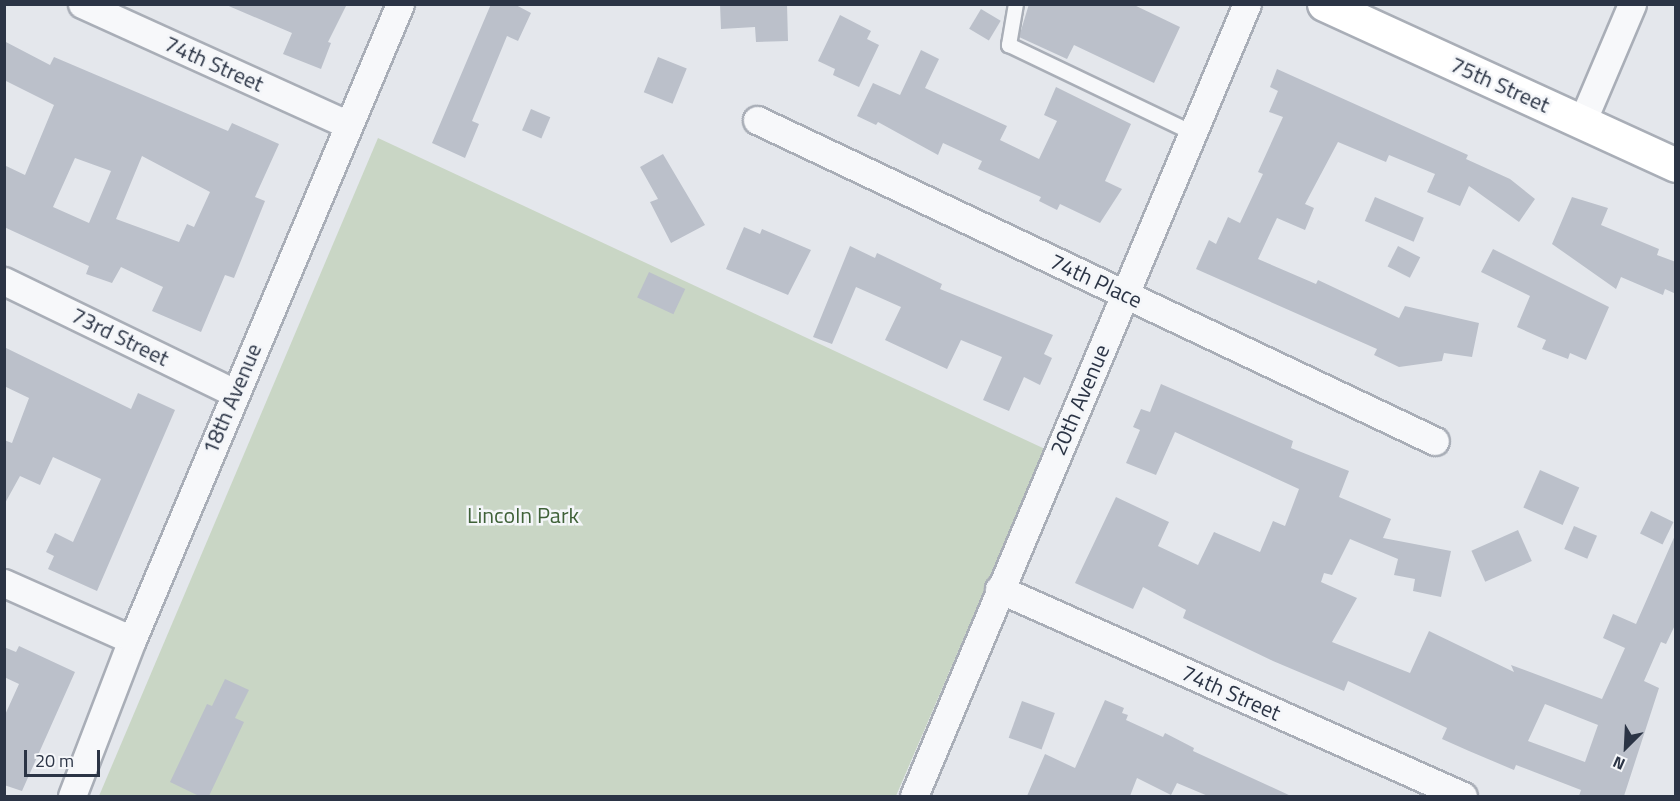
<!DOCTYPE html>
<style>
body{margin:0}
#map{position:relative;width:1680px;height:801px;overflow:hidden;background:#e4e7ec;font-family:"Titillium Web",sans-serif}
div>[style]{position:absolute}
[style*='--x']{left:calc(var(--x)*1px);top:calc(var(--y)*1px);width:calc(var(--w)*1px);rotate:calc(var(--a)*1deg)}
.green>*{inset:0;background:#c9d6c5}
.building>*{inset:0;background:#bbc0ca;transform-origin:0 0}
.roads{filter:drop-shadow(2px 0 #a9aeb7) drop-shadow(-2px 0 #a9aeb7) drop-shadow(0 2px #a9aeb7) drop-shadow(0 -2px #a9aeb7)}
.lane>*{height:14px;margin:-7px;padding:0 7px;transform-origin:7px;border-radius:7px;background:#f7f8fa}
.street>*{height:27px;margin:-13.5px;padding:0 13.5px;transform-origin:13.5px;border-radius:13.5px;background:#f7f8fa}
.secondary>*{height:33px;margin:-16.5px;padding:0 16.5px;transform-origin:16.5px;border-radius:16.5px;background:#fff}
span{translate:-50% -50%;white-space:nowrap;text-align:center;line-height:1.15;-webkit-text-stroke:5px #f4f6f9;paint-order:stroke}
.street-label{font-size:22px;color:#2b3445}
.park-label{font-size:22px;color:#3f6138}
.frame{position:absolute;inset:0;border:6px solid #2b3445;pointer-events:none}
.north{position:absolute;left:1596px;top:717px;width:60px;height:60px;-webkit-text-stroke:4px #f4f6f9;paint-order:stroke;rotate:204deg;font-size:16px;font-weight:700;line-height:24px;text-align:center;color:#2b3445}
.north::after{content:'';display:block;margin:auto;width:21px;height:27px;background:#2b3445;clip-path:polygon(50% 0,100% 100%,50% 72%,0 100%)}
.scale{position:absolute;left:24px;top:750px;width:76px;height:27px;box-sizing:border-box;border:3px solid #2b3445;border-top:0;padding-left:8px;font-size:18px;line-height:21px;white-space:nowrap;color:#2b3445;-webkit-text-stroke:4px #f4f6f9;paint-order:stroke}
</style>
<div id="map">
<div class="green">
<div style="clip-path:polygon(378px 138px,1045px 449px,896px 796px,99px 796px)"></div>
</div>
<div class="building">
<div style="clip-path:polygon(224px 4px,347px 4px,328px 42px,331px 43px,321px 69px,283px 54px,292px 33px)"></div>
<div style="clip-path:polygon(491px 4px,514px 4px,531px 13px,518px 41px,507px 36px,472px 121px,479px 124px,465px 158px,432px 143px)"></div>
<div style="clip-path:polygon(720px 4px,787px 4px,788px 41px,756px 42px,755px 27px,721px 29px)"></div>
<div style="clip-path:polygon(1029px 4px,1132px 4px,1180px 27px,1154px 83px,1074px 45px,1067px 59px,1019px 37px)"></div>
<div style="left:981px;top:9px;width:23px;height:23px;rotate:31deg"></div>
<div style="clip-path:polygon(840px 15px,871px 31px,867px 39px,879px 45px,859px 87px,833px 75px,835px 69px,818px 61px)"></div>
<div style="clip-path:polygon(evenodd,4px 41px,50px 65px,54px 57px,228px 131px,232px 123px,279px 144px,255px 197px,265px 201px,234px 278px,225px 275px,201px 332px,152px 311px,163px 287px,121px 267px,112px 283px,86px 274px,89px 266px,4px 227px,4px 165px,25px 175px,54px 105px,4px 80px,4px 41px,142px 156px,210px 192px,194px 227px,187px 224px,179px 242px,116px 219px,142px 156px,4px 41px,75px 158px,111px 171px,89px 223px,53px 207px,75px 158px)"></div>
<div style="clip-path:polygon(921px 50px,939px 59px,925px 88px,1007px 126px,1000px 140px,1039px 159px,1057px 121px,1044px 115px,1056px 87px,1131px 124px,1105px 181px,1122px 189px,1100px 223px,1060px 204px,1057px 210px,1039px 201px,1041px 197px,978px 169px,982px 161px,943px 143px,938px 155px,878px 122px,876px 125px,857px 116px,873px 83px,900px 95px)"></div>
<div style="left:658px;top:57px;width:31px;height:38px;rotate:22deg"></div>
<div style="clip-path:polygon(1277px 69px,1468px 155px,1466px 159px,1510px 179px,1535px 199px,1519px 222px,1469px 186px,1460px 206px,1427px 192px,1435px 174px,1389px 155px,1386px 162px,1338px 142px,1305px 204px,1314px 208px,1305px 230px,1277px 218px,1258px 259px,1316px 284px,1318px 280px,1399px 318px,1405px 306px,1479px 323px,1472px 357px,1444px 353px,1442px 361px,1399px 367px,1374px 355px,1377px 349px,1196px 269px,1209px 240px,1216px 244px,1228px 217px,1240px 223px,1263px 174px,1258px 172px,1283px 117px,1269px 112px,1278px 91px,1270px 87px)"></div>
<div style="left:531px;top:109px;width:21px;height:23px;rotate:23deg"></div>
<div style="clip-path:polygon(663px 154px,705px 225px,671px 243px,650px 202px,658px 199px,640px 167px)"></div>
<div style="left:1375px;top:197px;width:53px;height:26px;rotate:23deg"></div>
<div style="clip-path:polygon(1572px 197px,1608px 208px,1601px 225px,1659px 249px,1657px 255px,1676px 262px,1676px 294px,1665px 289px,1663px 295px,1621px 277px,1616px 289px,1552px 244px)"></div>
<div style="clip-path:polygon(744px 227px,760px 234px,762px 229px,811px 250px,788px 295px,726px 269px)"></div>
<div style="clip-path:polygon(850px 246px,875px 258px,877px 253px,942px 284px,940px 289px,1053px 335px,1044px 354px,1052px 358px,1040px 385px,1024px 377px,1009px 411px,983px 400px,1002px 357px,961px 340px,947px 369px,885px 340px,901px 307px,856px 287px,832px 344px,813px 337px)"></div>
<div style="left:1398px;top:246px;width:25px;height:23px;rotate:27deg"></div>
<div style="clip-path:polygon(1493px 249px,1609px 307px,1586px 360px,1570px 353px,1568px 359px,1542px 349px,1546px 340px,1517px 327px,1530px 296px,1481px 272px)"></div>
<div style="left:649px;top:272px;width:40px;height:28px;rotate:25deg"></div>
<div style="clip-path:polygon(4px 347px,131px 409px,138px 393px,175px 410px,97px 591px,48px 569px,54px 556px,46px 552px,55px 533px,73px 542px,101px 479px,53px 457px,40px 485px,20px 476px,4px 505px,4px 440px,12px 443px,29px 398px,4px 386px)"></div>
<div style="clip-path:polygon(evenodd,1161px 384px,1293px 441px,1291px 448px,1349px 471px,1339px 497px,1391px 519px,1383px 538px,1451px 551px,1441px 597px,1413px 591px,1415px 579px,1394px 575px,1398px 559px,1350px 539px,1332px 575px,1324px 573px,1321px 582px,1357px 598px,1332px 642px,1410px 673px,1429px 631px,1514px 672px,1511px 665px,1602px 699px,1625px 648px,1603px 638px,1613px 614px,1636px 624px,1676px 533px,1676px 623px,1666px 644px,1661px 642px,1644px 681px,1659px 688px,1624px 796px,1579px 796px,1581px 790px,1516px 765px,1514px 770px,1469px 751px,1442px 739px,1447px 728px,1348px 681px,1344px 691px,1273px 661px,1183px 618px,1186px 610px,1143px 587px,1133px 609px,1075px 583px,1116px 497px,1169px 522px,1158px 546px,1198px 565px,1214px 532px,1260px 552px,1273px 521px,1285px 526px,1299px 489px,1175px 432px,1156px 475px,1126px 463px,1140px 430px,1133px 427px,1141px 409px,1150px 412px,1161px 384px,1545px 704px,1598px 725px,1585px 762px,1528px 741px,1545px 704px)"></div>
<div style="left:1540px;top:470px;width:43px;height:41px;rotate:24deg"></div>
<div style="left:1651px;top:511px;width:25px;height:25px;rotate:26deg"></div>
<div style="left:1574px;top:526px;width:25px;height:25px;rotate:23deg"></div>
<div style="left:1518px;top:530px;width:34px;height:51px;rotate:66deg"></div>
<div style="clip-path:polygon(19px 646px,75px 672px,22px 791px,4px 785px,4px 717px,19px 684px,4px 677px,4px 647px,16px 652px)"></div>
<div style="clip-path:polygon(225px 679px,249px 690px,235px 718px,244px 722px,209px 796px,199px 796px,170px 782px,207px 704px,212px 706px)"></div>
<div style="clip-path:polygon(1105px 700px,1124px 708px,1122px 713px,1128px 715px,1126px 720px,1163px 737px,1165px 733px,1194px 748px,1193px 751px,1291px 796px,1208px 796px,1177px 783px,1171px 795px,1137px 778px,1130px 796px,1027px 796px,1045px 754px,1075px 768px)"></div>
<div style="left:1022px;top:701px;width:35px;height:39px;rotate:20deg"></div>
</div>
<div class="roads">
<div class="lane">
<div style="--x:1016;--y:4;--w:42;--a:99.7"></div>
<div style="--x:1009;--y:45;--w:204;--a:25.6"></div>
</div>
<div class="street">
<div style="--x:82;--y:4;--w:291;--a:24.4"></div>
<div style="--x:757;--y:120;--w:750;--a:25.34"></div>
<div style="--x:1582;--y:122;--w:128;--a:-67"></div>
<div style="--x:4;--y:281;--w:257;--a:25.9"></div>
<div style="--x:4;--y:583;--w:140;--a:24"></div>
<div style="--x:999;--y:589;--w:508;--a:24.04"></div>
<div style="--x:72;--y:796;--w:167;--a:-69"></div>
<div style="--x:132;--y:640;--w:690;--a:-67.15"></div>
<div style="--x:914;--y:796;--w:859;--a:-67.2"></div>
</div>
<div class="secondary">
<div style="--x:1324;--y:4;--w:387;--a:24.6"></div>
</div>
</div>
<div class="street-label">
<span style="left:214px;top:64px;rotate:24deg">74th Street</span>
<span style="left:1500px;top:85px;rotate:24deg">75th Street</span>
<span style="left:1096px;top:281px;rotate:25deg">74th Place</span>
<span style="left:120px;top:337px;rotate:26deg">73rd Street</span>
<span style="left:232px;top:399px;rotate:-67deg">18th Avenue</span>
<span style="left:1080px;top:400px;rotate:-67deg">20th Avenue</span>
<span style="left:1231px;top:693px;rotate:24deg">74th Street</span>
</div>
<div class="park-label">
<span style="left:523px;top:516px">Lincoln Park</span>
</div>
<div class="frame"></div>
<div class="north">N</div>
<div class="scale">20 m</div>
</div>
